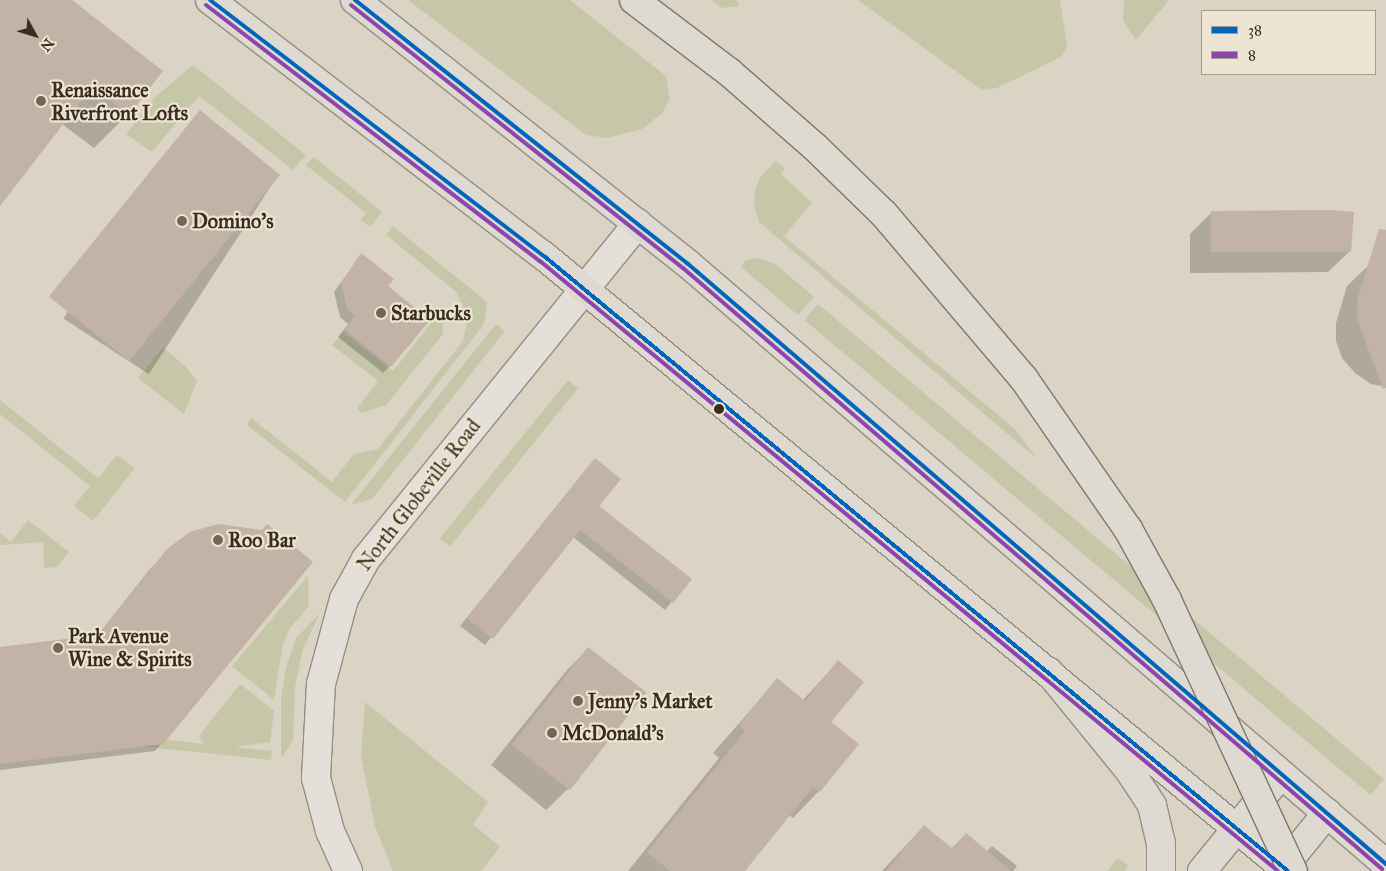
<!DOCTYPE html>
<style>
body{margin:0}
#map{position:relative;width:1386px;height:871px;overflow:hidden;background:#dbd3c4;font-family:"IM FELL Great Primer",serif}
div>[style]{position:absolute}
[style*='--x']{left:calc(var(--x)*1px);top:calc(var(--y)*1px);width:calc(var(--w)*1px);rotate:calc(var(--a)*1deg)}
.green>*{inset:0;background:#c6c7a8;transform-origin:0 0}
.shadow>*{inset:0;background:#0003;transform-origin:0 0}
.building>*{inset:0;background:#c3b2a6;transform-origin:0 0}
.roads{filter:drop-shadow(1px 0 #948e84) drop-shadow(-1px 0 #948e84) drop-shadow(0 1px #948e84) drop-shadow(0 -1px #948e84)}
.minor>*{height:28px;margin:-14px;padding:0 14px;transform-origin:14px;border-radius:14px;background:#e4dfd8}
.major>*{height:28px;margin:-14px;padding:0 14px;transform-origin:14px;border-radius:14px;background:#dedad1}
.highway>*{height:28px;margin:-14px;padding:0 14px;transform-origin:14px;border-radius:14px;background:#dedad1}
.bridges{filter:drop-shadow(1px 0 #7d776e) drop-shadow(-1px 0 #7d776e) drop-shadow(0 1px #7d776e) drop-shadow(0 -1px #7d776e)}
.highway-bridge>*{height:28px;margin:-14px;padding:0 14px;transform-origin:14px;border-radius:14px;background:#dedad1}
.bus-1>*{height:4px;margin:-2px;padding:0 2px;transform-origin:2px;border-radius:2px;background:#0065bd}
.bus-2>*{height:4px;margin:-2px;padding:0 2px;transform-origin:2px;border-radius:2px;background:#8e44ad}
.dots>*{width:14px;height:14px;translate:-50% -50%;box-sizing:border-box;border:2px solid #ede4d3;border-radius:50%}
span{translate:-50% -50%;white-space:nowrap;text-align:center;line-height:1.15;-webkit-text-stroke:4.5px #ede4d3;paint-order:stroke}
.poi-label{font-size:20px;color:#382d1f;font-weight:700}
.left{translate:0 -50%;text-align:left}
.street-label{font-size:20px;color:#382d1f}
.legend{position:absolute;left:1201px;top:10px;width:175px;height:65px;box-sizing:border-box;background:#ede4d3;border:1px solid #a59b8b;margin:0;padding:6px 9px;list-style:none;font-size:15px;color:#382d1f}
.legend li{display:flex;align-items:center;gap:10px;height:25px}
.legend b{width:25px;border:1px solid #a59b8b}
.north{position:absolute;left:10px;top:10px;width:50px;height:50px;-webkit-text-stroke:4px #ede4d3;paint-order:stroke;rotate:129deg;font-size:14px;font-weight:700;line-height:20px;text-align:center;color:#382d1f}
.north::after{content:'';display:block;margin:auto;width:18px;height:22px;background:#382d1f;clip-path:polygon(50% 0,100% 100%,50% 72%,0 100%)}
</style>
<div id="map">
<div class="green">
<div style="clip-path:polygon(408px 0,570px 0,666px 76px,670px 99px,662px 113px,642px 129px,607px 138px,586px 135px)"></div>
<div style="clip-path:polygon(711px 0,737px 0,739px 6px,722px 8px)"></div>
<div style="clip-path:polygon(858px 0,1060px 0,1067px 46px,1062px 56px,997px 88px,982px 90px)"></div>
<div style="clip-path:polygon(1124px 0,1169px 0,1136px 40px,1123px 20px)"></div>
<div style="clip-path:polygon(193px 65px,306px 155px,293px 170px,199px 96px,152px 152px,126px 134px,154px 98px)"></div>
<div style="clip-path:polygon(314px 157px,382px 212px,370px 227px,361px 220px,366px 213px,306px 165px)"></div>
<div style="clip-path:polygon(775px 161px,785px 168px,781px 174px,812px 203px,784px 236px,1017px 431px,1036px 458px,759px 222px,754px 206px,755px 192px,759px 179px)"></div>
<div style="clip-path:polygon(393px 226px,487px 302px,484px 324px,345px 502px,247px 425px,251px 418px,332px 482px,354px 454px,378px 449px,463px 341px,467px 321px,462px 302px,455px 291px,386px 235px)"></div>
<div style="clip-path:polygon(758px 258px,775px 264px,814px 297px,798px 315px,741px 267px,746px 260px)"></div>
<div style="left:818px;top:304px;width:739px;height:21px;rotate:40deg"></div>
<div style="clip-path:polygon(437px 316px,443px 322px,443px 334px,386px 405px,362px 413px,357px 409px,378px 381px,332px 345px,343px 332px,393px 371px)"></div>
<div style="clip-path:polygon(496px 324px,505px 331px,372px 499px,351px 505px)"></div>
<div style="clip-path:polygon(163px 347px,186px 367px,197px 381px,184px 414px,138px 378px)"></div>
<div style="left:568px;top:380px;width:13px;height:204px;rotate:39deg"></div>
<div style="clip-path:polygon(0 400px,98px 478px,117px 455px,135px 468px,93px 521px,74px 506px,90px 486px,0 414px)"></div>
<div style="clip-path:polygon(28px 520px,69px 552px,57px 567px,44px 568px,43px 542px,0 545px,0 533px,11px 542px)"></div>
<div style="clip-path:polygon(308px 576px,309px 606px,290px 628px,283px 643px,274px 700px,232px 666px)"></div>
<div style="clip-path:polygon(320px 613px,303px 649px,295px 687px,293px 741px,281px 758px,281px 698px,286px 668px,296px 638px)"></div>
<div style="clip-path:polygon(240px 684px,274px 711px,270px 742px,207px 751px,199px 736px)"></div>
<div style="clip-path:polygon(365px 702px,488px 802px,473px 824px,500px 847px,481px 871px,393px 871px,375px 826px,361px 756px)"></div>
<div style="left:272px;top:751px;width:9px;height:223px;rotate:96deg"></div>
<div style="clip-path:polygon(1118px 858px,1128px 866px,1125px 871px,1107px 871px)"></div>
</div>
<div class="shadow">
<div style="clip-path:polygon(0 0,70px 0,161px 71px,128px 114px,94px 148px,62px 124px,0 204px)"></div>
<div style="left:193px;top:119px;width:102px;height:238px;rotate:33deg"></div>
<div style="clip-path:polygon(1211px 213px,1350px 251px,1328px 272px,1190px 273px,1190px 234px)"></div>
<div style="clip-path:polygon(361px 255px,387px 286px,390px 366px,383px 373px,338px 337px,348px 324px,340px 317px,334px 292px)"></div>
<div style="clip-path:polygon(1386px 259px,1386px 387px,1371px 384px,1355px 373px,1342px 358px,1336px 341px,1336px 323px,1347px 286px,1369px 265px)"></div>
<div style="clip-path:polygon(588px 467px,598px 507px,690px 579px,665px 610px,573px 537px,485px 645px,460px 626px)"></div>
<div style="clip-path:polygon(218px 525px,162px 743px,155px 751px,0 770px,0 648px,97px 636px,150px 569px,178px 541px,204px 528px)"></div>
<div style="clip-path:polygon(588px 649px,568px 789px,546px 810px,491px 765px,567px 670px)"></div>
<div style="clip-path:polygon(838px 662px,819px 791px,793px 818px,789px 815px,744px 871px,628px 871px,719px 758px,713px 753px,777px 680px,802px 701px)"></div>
<div style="clip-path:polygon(924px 826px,951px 849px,966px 834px,986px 852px,992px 846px,1017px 866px,1013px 871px,882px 871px)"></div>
</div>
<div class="building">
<div style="clip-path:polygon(0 0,72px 0,163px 71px,129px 115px,92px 87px,0 206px)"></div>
<div style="left:200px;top:110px;width:103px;height:240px;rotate:39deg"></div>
<div style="clip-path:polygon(1330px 210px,1354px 212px,1351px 252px,1211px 252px,1211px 211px)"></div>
<div style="clip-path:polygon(1379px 229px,1386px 230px,1386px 388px,1383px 389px,1357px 319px,1357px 301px)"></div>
<div style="clip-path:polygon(361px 253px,394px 279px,388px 286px,430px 320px,391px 367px,344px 329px,355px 316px,347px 309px,341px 283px)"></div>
<div style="clip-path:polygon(595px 458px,621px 479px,599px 506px,692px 579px,673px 603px,580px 530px,493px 639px,467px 618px)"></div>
<div style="clip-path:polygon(218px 524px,262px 530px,267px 524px,313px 562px,163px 744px,0 764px,0 647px,98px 635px,167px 549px,190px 532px)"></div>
<div style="left:588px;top:647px;width:74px;height:124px;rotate:38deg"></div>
<div style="clip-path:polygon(838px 660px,864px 682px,831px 722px,859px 744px,820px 792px,813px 787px,745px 871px,670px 871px,647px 852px,745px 731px,739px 725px,777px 678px,805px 701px)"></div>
<div style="clip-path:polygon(924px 825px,953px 849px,966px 833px,1011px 871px,886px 871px)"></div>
</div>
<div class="roads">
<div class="minor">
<div style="--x:348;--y:871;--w:44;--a:-114.2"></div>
<div style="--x:330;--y:831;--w:55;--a:-104.8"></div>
<div style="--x:316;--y:778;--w:94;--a:-87"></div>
<div style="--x:321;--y:684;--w:88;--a:-74.9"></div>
<div style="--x:344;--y:599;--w:46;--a:-61.2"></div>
<div style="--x:366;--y:559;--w:432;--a:-51"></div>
</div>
<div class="major">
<div style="--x:210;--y:0;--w:421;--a:37.5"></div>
<div style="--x:544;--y:256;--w:965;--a:39.58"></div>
<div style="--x:355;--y:0;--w:424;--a:38.4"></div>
<div style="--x:687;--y:263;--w:922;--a:40.69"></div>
</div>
<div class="highway">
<div style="--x:1049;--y:672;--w:127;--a:50.8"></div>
<div style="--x:1129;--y:770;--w:42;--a:56.7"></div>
<div style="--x:1152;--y:805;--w:39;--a:77"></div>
<div style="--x:1161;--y:843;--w:28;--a:90"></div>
<div style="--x:1202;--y:871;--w:125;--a:-50.8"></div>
<div style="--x:1280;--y:871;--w:75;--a:-51"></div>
</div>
</div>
<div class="bridges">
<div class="highway-bridge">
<div style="--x:634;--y:0;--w:119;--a:37.2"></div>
<div style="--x:729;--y:72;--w:114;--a:41.1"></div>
<div style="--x:815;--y:147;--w:96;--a:44.2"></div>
<div style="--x:884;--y:214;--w:216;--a:49.7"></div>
<div style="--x:1024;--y:379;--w:183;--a:55.3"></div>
<div style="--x:1128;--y:529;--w:81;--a:61.2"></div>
<div style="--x:1167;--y:600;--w:299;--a:65.1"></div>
</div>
</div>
<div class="bus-1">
<div style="--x:210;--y:0;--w:421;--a:37.5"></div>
<div style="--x:544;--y:256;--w:965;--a:39.58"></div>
<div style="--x:355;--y:0;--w:424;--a:38.4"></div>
<div style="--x:687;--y:263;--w:922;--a:40.69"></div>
</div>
<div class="bus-2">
<div style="--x:206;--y:5;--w:421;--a:37.5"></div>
<div style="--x:540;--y:261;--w:957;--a:39.58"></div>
<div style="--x:351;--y:5;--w:424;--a:38.4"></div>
<div style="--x:683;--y:268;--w:922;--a:40.69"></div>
</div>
<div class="dots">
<div style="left:41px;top:101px;background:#716759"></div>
<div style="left:182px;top:221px;background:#716759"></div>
<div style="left:381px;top:313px;background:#716759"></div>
<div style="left:719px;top:409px;background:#382d1f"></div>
<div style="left:218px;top:540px;background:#716759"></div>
<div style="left:58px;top:648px;background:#716759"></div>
<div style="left:578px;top:701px;background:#716759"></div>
<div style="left:552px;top:733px;background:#716759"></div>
</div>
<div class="poi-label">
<span class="left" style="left:51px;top:102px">Renaissance<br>Riverfront Lofts</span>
<span class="left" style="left:192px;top:221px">Domino's</span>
<span class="left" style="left:391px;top:313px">Starbucks</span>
<span class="left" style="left:228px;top:540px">Roo Bar</span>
<span class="left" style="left:68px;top:648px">Park Avenue<br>Wine &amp; Spirits</span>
<span class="left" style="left:588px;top:701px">Jenny's Market</span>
<span class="left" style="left:562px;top:733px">McDonald's</span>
</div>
<div class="street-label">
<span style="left:419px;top:495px;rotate:-52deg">North Globeville Road</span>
</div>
<ul class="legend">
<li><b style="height:6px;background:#0065bd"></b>38</li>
<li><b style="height:6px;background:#8e44ad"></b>8</li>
</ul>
<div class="north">N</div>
</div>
